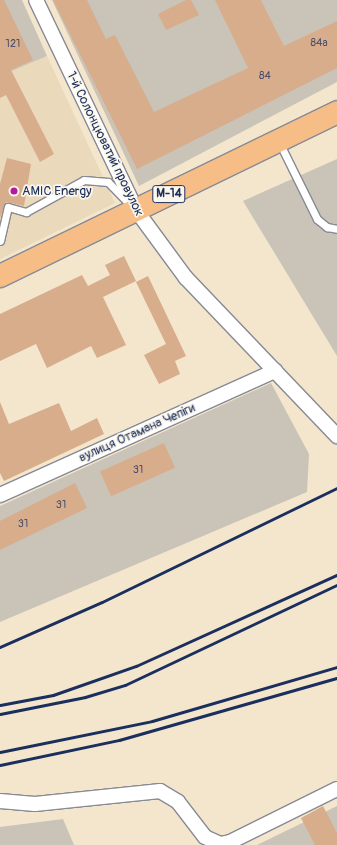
<!DOCTYPE html>
<meta charset="utf-8">
<style>
body{margin:0}
#map{position:relative;width:337px;height:845px;overflow:hidden;background:#f3e6cc;font-family:Pangolin,sans-serif}
div>[style]{position:absolute}
[style*='--x']{left:calc(var(--x)*1px);top:calc(var(--y)*1px);width:calc(var(--w)*1px);rotate:calc(var(--a)*1deg)}
.built>*{inset:0;background:#ead9ba}
.industrial>*{inset:0;background:#cac3b8}
.building>*{inset:0;background:#d8ad8c;transform-origin:0 0}
.roads{filter:drop-shadow(1px 0 #878a95) drop-shadow(-1px 0 #878a95) drop-shadow(0 1px #878a95) drop-shadow(0 -1px #878a95)}
.lane>*{height:7px;margin:-3.5px;padding:0 3.5px;transform-origin:3.5px;border-radius:3.5px;background:#fff}
.street>*{height:14px;margin:-7px;padding:0 7px;transform-origin:7px;border-radius:7px;background:#fff}
.primary>*{height:22px;margin:-11px;padding:0 11px;transform-origin:11px;border-radius:11px;background:#f6be86}
.rail>*{height:3px;margin:-1.5px;padding:0 1.5px;transform-origin:1.5px;border-radius:1.5px;background:#1b2f5e}
.dots>*{width:11px;height:11px;translate:-50% -50%;box-sizing:border-box;border:2px solid #fbf7ec;border-radius:50%}
span{translate:-50% -50%;white-space:nowrap;text-align:center;line-height:1.15;-webkit-text-stroke:3.5px #fbf7ec;paint-order:stroke}
.number-label{font-size:11px;color:#4a4e6a}
.number-label span{-webkit-text-stroke-width:0}
.shield-label span{padding:1px 3px;background:#fbf7ec;border:1px solid;border-radius:3px;-webkit-text-stroke-width:0}
.shield-label{font-size:12px;color:#1b2f5e;font-weight:700}
.street-label{font-size:13px;color:#1b2f5e}
.poi-label{font-size:13px;color:#1b2f5e}
.left{translate:0 -50%;text-align:left}
</style>
<div id="map">
<div class="built">
<div style="clip-path:polygon(47px 56px,115px 203px,0 259px,0 76px)"></div>
</div>
<div class="industrial">
<div style="clip-path:polygon(0 0,22px 0,47px 56px,0 76px)"></div>
<div style="clip-path:polygon(52px 0,337px 0,337px 82px,139px 186px)"></div>
<div style="clip-path:polygon(337px 159px,337px 356px,243px 201px)"></div>
<div style="clip-path:polygon(271px 383px,309px 454px,307px 492px,0 622px,0 506px)"></div>
<div style="clip-path:polygon(337px 806px,337px 845px,257px 845px)"></div>
<div style="clip-path:polygon(63px 819px,74px 845px,0 845px,0 827px)"></div>
</div>
<div class="building">
<div style="clip-path:polygon(0 0,4px 0,33px 60px,11px 70px,54px 154px,40px 162px,6px 95px,0 98px)"></div>
<div style="clip-path:polygon(53px 0,87px 0,106px 39px,115px 35px,154px 112px,248px 68px,215px 0,261px 0,284px 46px,337px 21px,337px 68px,137px 169px)"></div>
<div style="clip-path:polygon(186px 0,191px 0,199px 15px,166px 30px,158px 14px)"></div>
<div style="clip-path:polygon(7px 158px,31px 164px,24px 206px,6px 202px,0 218px,0 184px)"></div>
<div style="clip-path:polygon(124px 256px,136px 281px,103px 297px,126px 345px,97px 358px,91px 346px,47px 368px,36px 344px,0 361px,0 314px,82px 275px,88px 286px,110px 275px,105px 265px)"></div>
<div style="clip-path:polygon(148px 276px,186px 356px,175px 361px,180px 374px,159px 384px,144px 355px,166px 344px,136px 282px)"></div>
<div style="clip-path:polygon(0 402px,9px 424px,59px 403px,71px 431px,97px 418px,104px 434px,4px 481px,0 473px)"></div>
<div style="left:164px;top:443px;width:27px;height:70px;rotate:66deg"></div>
<div style="clip-path:polygon(75px 483px,87px 508px,0 550px,0 521px)"></div>
<div style="clip-path:polygon(323px 806px,337px 833px,337px 845px,315px 845px,301px 818px)"></div>
</div>
<div class="roads">
<div class="lane">
<div style="--x:279;--y:142;--w:86;--a:63.7"></div>
<div style="--x:317;--y:219;--w:13;--a:39"></div>
<div style="--x:327;--y:227;--w:10;--a:11"></div>
<div style="--x:0;--y:241;--w:35;--a:-77"></div>
<div style="--x:8;--y:207;--w:19;--a:16"></div>
<div style="--x:26;--y:212;--w:66;--a:-28.9"></div>
<div style="--x:84;--y:180;--w:24;--a:5"></div>
<div style="--x:108;--y:182;--w:28;--a:46"></div>
</div>
<div class="street">
<div style="--x:36;--y:0;--w:233;--a:64.5"></div>
<div style="--x:136;--y:210;--w:84;--a:53.7"></div>
<div style="--x:186;--y:278;--w:219;--a:46.3"></div>
<div style="--x:0;--y:495;--w:302;--a:-24.3"></div>
<div style="--x:0;--y:801;--w:35;--a:5"></div>
<div style="--x:35;--y:804;--w:126;--a:-5.9"></div>
<div style="--x:160;--y:791;--w:21;--a:31"></div>
<div style="--x:178;--y:802;--w:44;--a:52.4"></div>
<div style="--x:205;--y:837;--w:17;--a:25"></div>
<div style="--x:220;--y:844;--w:10;--a:-11"></div>
<div style="--x:224;--y:845;--w:126;--a:-26.4"></div>
</div>
<div class="primary">
<div style="--x:0;--y:276;--w:375;--a:-25.9"></div>
</div>
</div>
<div class="rail">
<div style="--x:0;--y:647;--w:111;--a:-23.8"></div>
<div style="--x:102;--y:602;--w:261;--a:-25.9"></div>
<div style="--x:0;--y:705;--w:54;--a:-10.7"></div>
<div style="--x:53;--y:695;--w:88;--a:-19.3"></div>
<div style="--x:136;--y:666;--w:221;--a:-24.4"></div>
<div style="--x:0;--y:714;--w:87;--a:-11.3"></div>
<div style="--x:85;--y:697;--w:42;--a:-16.7"></div>
<div style="--x:125;--y:685;--w:234;--a:-25.3"></div>
<div style="--x:0;--y:752;--w:155;--a:-11.5"></div>
<div style="--x:152;--y:721;--w:193;--a:-16.3"></div>
<div style="--x:0;--y:765;--w:122;--a:-11.9"></div>
<div style="--x:119;--y:740;--w:227;--a:-15.9"></div>
</div>
<div class="dots">
<div style="left:14px;top:191px;background:#b5179e"></div>
</div>
<div class="number-label">
<span style="left:319px;top:43px">84а</span>
<span style="left:13px;top:44px">121</span>
<span style="left:265px;top:76px">84</span>
<span style="left:138px;top:470px">31</span>
<span style="left:61px;top:505px">31</span>
<span style="left:23px;top:524px">31</span>
</div>
<div class="shield-label">
<span style="left:169px;top:194px">М-14</span>
</div>
<div class="street-label">
<span style="left:105px;top:144px;rotate:64deg">1-й Солонцюватий провулок</span>
<span style="left:137px;top:433px;rotate:-24deg">вулиця Отамана Чепіги</span>
</div>
<div class="poi-label">
<span class="left" style="left:22px;top:191px">AMIC Energy</span>
</div>
</div>
